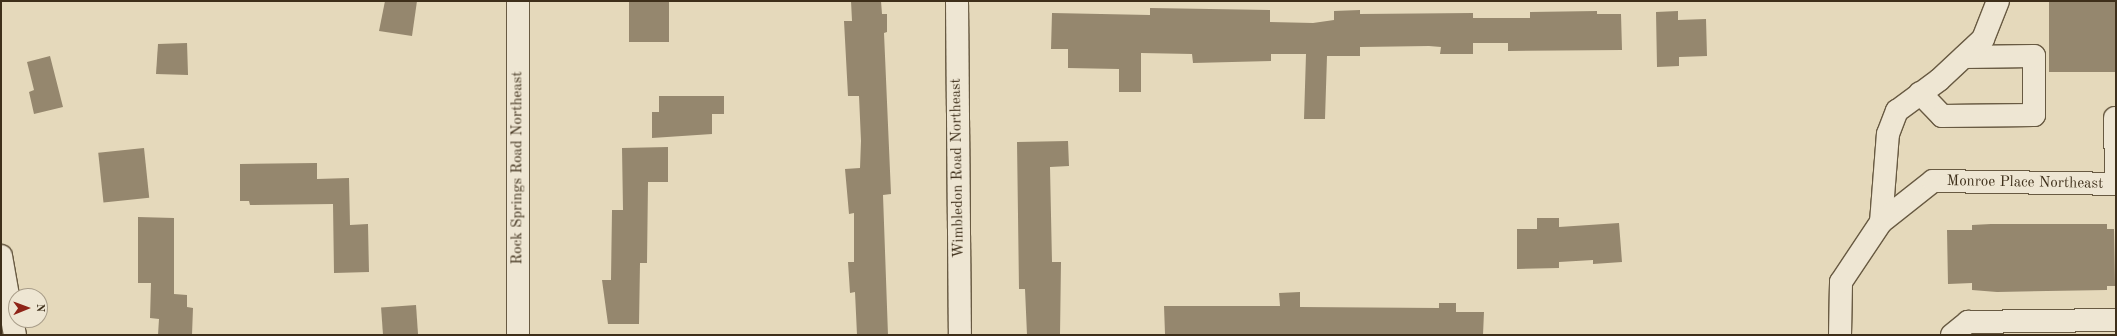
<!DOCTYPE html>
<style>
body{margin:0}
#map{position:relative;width:2117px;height:336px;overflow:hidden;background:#e5d9bb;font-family:"Old Standard TT",serif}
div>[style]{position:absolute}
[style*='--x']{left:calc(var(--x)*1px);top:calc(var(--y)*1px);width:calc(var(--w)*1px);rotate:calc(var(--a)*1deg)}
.building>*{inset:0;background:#95876e;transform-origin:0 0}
.roads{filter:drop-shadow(1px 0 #685a42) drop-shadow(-1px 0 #685a42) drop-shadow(0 1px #685a42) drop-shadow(0 -1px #685a42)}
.minor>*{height:22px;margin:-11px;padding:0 11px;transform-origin:11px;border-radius:11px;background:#eee6d3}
span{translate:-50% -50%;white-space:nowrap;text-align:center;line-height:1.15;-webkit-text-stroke:3.5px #eee6d3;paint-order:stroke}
.street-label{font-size:15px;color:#3e2f1a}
.frame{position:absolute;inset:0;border:2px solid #3e2f1a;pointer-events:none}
.north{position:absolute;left:8px;top:288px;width:40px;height:40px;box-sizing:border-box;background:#eee6d3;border:1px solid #a89d89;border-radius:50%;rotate:89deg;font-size:11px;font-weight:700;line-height:16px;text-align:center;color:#3e2f1a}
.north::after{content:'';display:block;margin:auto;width:14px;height:18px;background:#8f2418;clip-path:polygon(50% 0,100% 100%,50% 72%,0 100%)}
</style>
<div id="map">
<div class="building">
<div style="clip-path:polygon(385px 1px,417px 1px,412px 36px,379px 31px)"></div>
<div style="left:629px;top:1px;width:40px;height:41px"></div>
<div style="clip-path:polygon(851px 1px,881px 1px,882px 14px,887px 14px,887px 32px,884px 33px,891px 194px,883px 195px,888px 335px,857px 335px,855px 292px,850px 293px,848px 262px,854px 262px,854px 213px,849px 214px,845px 169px,860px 168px,861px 141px,859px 96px,848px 96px,844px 21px,852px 21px)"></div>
<div style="left:2049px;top:1px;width:67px;height:71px"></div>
<div style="clip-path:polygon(1150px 8px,1270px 10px,1270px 22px,1313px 23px,1334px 20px,1334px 11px,1360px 10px,1360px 14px,1473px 13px,1473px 18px,1530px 18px,1530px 12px,1597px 11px,1597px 14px,1621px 14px,1622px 50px,1508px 51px,1508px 43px,1473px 43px,1473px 54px,1440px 54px,1441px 47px,1429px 46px,1360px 47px,1360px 56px,1327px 56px,1325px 119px,1304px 119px,1306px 54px,1271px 54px,1271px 61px,1193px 63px,1192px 54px,1141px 53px,1141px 92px,1119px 92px,1119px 69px,1068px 68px,1068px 49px,1051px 49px,1052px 13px,1150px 15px)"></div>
<div style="clip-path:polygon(1678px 11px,1678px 20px,1706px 19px,1707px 56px,1679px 57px,1679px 66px,1657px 67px,1656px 12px)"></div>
<div style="clip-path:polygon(187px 43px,188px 75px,156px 74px,158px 44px)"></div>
<div style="clip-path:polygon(50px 56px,63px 107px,34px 114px,29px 92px,34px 90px,27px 62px)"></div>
<div style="clip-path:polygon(659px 96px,724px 96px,724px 114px,712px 114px,712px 134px,652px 138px,652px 112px,659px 112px)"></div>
<div style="clip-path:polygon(1068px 141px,1069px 166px,1050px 167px,1052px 262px,1061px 262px,1060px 335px,1027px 335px,1025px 289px,1019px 289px,1017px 142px)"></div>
<div style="clip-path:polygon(668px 147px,668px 182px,648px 182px,647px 263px,640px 263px,639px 324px,608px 324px,602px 280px,611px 280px,612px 210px,623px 210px,622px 148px)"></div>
<div style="left:144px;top:148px;width:50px;height:46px;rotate:84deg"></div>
<div style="clip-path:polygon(317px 163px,317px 179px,349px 178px,350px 225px,368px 224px,369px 272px,334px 273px,333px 204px,250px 205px,249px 201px,240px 201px,240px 164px)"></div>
<div style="clip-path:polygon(138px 217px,174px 218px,174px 294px,187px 295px,187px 307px,193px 308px,192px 335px,158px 335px,159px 319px,150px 318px,151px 283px,138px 283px)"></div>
<div style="clip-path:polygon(1537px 218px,1559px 218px,1559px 227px,1619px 223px,1622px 262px,1593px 264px,1593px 260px,1559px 262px,1559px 268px,1517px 269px,1517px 229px,1537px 229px)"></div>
<div style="clip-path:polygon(1991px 224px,2107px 224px,2107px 229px,2114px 229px,2115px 286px,2107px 286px,2107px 290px,1997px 292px,1972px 290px,1972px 283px,1948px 284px,1947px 230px,1972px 230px,1972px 225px)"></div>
<div style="clip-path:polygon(1300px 292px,1300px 307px,1439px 308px,1439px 303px,1456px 303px,1456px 312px,1484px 312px,1483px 335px,1165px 334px,1164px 306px,1280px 306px,1279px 293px)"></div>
<div style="left:416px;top:305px;width:30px;height:35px;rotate:86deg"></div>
</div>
<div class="roads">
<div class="minor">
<div style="--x:957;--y:1;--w:334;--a:89.5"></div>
<div style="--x:1920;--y:93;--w:32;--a:46"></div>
<div style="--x:1942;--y:116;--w:92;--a:-0.6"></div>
<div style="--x:2034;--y:115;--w:59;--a:-90"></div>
<div style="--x:2034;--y:56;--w:70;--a:179.2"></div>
<div style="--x:2115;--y:118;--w:55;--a:89"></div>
<div style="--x:1881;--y:222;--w:88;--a:-85.5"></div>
<div style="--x:1888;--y:134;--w:25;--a:-69"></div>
<div style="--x:1897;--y:111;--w:52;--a:-36.4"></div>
<div style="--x:1939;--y:80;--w:60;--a:-43"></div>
<div style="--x:1983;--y:39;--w:41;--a:-68.5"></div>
<div style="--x:1;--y:256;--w:80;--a:80"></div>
<div style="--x:518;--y:335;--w:334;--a:-90"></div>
<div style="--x:1840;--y:335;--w:53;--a:-88.9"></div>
<div style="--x:1841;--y:282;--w:72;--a:-56.3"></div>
<div style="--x:1881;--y:222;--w:66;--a:-38.3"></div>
<div style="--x:1933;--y:181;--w:183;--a:0.9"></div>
<div style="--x:1952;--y:335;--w:21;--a:-39"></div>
<div style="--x:1968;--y:322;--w:148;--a:-0.8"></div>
</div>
</div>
<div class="street-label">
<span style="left:518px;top:168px;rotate:-90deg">Rock Springs Road Northeast</span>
<span style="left:958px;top:168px;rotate:-91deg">Wimbledon Road Northeast</span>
<span style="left:2025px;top:183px;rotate:1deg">Monroe Place Northeast</span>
</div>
<div class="frame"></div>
<div class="north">N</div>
</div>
